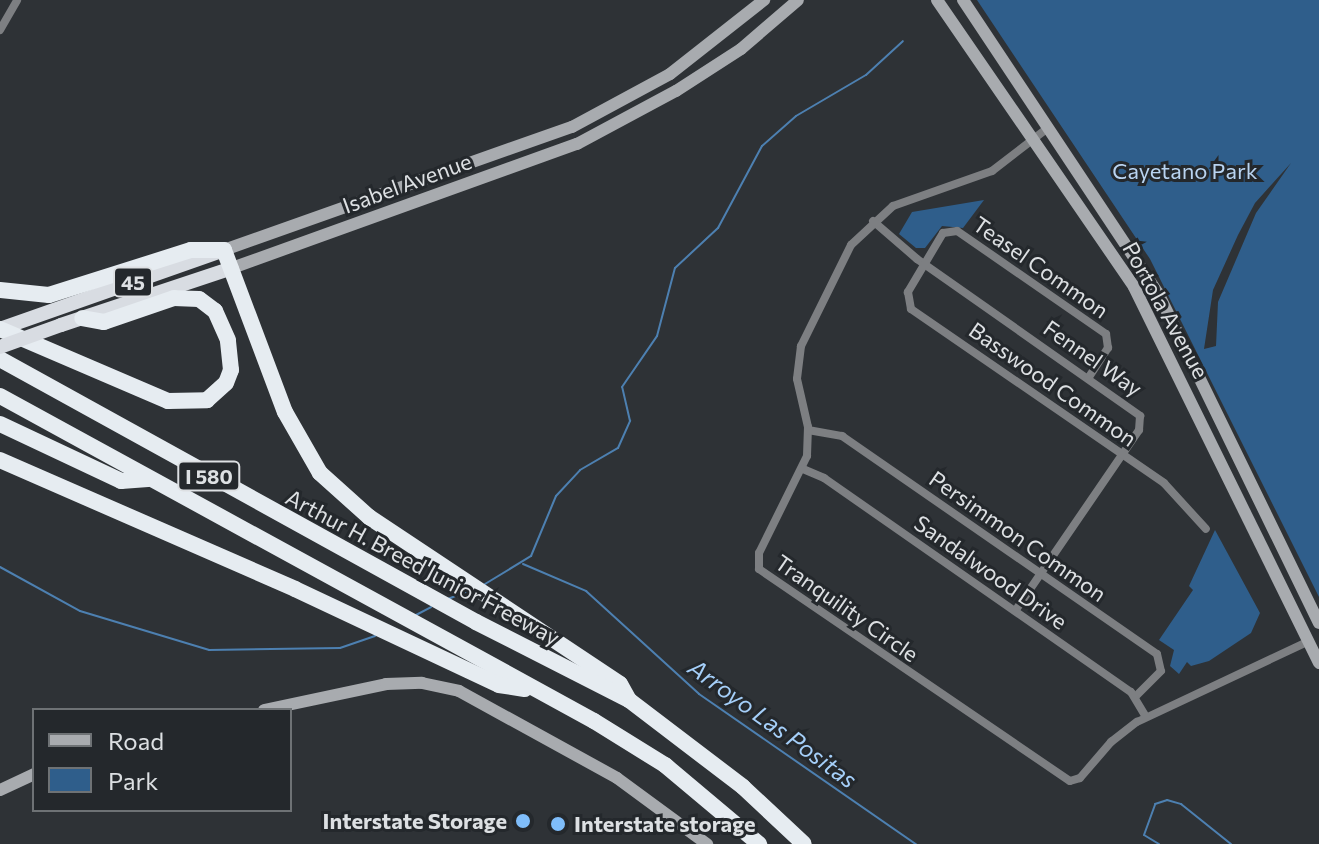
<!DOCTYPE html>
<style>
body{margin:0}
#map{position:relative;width:1319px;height:844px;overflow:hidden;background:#2e3236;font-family:Commissioner,sans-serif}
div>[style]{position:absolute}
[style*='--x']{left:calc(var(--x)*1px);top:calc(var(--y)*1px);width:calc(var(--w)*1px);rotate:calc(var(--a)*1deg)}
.green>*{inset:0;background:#2f5e8b}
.stream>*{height:2px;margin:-1px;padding:0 1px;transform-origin:1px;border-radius:1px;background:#4d80b1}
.minor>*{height:8px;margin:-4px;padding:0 4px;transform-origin:4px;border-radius:4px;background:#7d7f82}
.secondary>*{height:12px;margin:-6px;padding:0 6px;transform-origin:6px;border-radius:6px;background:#a8abaf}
.trunk>*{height:14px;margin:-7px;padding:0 7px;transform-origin:7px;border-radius:7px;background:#d8dce2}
.motorway>*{height:16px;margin:-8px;padding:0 8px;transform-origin:8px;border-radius:8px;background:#e6ecf1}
.trunk-bridge>*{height:14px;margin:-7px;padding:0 7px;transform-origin:7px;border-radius:7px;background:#d8dce2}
.dots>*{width:22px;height:22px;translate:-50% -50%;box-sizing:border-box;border:4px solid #24282c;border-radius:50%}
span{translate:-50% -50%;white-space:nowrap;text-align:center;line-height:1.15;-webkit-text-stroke:6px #24282c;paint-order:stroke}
.shield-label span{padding:2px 6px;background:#24282c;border:2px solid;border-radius:6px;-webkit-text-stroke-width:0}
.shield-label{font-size:20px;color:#dde0e3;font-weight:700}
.park-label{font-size:22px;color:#b9d4f1}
.street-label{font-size:22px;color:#dde0e3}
.poi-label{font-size:22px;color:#dde0e3;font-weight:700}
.right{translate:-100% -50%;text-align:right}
.left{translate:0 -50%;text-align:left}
.water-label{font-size:24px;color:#a5cff9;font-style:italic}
.legend{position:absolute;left:32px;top:708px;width:260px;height:104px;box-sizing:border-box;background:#24282c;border:2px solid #6e7275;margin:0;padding:10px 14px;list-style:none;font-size:24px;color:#dde0e3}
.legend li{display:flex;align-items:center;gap:16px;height:40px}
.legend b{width:40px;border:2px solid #6e7275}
</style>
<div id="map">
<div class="green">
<div style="clip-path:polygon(evenodd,977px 0,1319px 0,1319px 597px,1150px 259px,977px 0,1291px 163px,1256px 213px,1218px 302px,1216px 346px,1204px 349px,1213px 290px,1238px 235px,1255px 203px,1291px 163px)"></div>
<div style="clip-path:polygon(984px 200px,963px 228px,942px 226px,925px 248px,916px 248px,899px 234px,912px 212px)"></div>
<div style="clip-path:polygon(1215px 530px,1260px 613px,1251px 633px,1209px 661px,1191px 666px,1187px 662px,1179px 674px,1170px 666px,1174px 650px,1159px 640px,1193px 590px,1189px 586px)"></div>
</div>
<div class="stream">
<div style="--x:523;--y:564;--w:69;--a:23.2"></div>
<div style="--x:586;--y:591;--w:153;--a:42.3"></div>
<div style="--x:699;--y:694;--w:264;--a:34.7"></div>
<div style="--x:0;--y:567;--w:91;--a:28.8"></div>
<div style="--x:80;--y:611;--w:135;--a:16.8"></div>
<div style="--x:209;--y:650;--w:131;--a:-0.9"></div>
<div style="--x:340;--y:648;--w:37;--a:-19"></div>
<div style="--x:485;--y:584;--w:54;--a:-31.3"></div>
<div style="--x:531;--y:556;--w:65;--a:-67.4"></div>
<div style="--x:556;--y:496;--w:35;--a:-47"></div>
<div style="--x:580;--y:470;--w:44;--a:-30.1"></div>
<div style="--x:618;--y:448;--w:30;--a:-66"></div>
<div style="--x:630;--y:421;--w:35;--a:-103"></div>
<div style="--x:622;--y:387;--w:62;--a:-55.5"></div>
<div style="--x:657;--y:336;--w:70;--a:-75.2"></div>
<div style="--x:675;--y:268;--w:59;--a:-42.9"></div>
<div style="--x:718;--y:228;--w:93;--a:-61.8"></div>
<div style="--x:762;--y:146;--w:45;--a:-41.4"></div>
<div style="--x:796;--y:116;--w:81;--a:-30.4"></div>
<div style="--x:866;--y:75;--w:50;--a:-42.6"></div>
<div style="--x:448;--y:599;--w:22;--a:-22"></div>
<div style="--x:416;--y:615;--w:17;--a:-28"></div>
<div style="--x:1159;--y:844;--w:17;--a:-149"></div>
<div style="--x:1144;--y:835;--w:33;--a:-70"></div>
<div style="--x:1155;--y:804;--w:13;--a:-18"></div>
<div style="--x:1167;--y:800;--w:15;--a:16"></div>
<div style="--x:1181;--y:804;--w:64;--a:38.7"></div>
</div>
<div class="minor">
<div style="--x:0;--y:30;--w:34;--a:-60"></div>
<div style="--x:1049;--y:127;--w:72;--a:142.3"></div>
<div style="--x:992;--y:171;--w:105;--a:160.5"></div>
<div style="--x:893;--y:206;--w:57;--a:137.1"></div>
<div style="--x:851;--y:245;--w:113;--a:116.3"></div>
<div style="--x:801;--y:346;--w:33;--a:97"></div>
<div style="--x:797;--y:379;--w:49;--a:77.1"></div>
<div style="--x:808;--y:427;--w:29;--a:92"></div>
<div style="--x:807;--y:456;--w:108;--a:116.3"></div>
<div style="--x:759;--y:553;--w:16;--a:90"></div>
<div style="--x:759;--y:569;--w:376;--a:34.3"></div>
<div style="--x:1070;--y:781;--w:10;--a:-17"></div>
<div style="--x:1080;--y:778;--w:48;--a:-49.3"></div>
<div style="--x:1111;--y:742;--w:33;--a:-38"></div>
<div style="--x:1137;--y:722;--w:190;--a:-25.2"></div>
<div style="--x:873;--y:221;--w:58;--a:40.8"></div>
<div style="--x:917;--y:259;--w:273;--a:35.1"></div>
<div style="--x:1140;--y:416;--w:14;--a:94"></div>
<div style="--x:1139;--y:430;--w:219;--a:124.4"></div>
<div style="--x:1089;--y:377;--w:35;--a:-57"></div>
<div style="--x:1108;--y:348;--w:14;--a:-98"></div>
<div style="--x:1106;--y:334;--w:181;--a:-145.3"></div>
<div style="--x:957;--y:231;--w:14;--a:172"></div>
<div style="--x:943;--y:233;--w:69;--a:120.7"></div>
<div style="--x:908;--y:292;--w:17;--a:80"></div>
<div style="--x:911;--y:309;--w:307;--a:34.5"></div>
<div style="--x:1164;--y:483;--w:62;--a:47.6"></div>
<div style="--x:808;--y:430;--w:35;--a:10"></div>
<div style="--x:842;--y:436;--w:383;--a:34.7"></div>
<div style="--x:1157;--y:654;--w:17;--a:77"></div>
<div style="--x:1161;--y:671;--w:35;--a:135"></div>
<div style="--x:803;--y:469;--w:23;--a:23"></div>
<div style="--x:824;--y:478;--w:374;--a:34.9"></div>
<div style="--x:1131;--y:692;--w:29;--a:59"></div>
</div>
<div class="secondary">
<div style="--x:937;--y:0;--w:348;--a:55.5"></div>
<div style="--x:1134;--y:287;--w:419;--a:63.8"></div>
<div style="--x:963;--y:0;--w:352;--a:56.4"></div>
<div style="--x:1158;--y:293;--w:367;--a:64"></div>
<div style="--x:224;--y:250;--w:369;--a:-19.5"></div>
<div style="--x:572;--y:127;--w:111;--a:-28.4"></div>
<div style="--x:670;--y:74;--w:120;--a:-38.2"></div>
<div style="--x:232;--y:268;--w:367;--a:-19.8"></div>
<div style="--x:577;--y:144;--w:112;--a:-28.2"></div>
<div style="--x:676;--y:91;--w:77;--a:-32.9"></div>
<div style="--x:741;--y:49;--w:75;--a:-40.7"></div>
<div style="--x:264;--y:710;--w:125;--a:-12"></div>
<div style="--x:386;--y:684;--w:36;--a:-2"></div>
<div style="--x:422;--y:683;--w:38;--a:12"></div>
<div style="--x:459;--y:691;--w:180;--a:28.8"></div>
<div style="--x:617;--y:778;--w:112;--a:36.3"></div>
<div style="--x:0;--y:790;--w:38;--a:-25"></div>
</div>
<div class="trunk">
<div style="--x:61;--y:325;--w:180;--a:-18.4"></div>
<div style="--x:0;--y:329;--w:232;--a:-19.4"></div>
</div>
<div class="motorway">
<div style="--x:0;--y:290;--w:49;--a:5.8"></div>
<div style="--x:49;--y:295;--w:149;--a:-17.6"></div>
<div style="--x:191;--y:250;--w:33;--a:0"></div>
<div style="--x:224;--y:250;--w:173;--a:69.4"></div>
<div style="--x:285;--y:412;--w:70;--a:60.2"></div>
<div style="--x:320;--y:473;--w:66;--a:41.9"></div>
<div style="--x:369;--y:517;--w:301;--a:33.6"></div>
<div style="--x:620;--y:684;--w:18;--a:61"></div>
<div style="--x:0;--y:329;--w:183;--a:23.2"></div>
<div style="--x:168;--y:401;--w:39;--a:-1"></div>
<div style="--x:207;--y:400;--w:25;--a:-42"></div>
<div style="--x:226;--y:383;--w:14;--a:-69"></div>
<div style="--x:231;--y:370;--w:30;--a:-96"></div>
<div style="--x:228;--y:340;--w:32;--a:-114"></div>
<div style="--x:215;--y:311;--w:20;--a:-143"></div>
<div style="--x:199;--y:299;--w:25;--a:-178"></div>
<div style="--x:174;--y:298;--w:74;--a:161.1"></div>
<div style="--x:104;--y:322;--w:22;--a:-170"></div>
<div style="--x:0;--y:359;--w:544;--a:28.92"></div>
<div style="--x:476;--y:622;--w:172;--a:27"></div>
<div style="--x:629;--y:700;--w:143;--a:37.3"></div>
<div style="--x:743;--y:787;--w:83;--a:43.1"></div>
<div style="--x:0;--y:396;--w:677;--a:28.68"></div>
<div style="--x:594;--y:721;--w:84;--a:31.8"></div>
<div style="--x:665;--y:765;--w:123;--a:40"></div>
<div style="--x:0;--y:424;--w:134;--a:25.2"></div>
<div style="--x:121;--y:481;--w:27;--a:-4"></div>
<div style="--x:0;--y:460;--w:322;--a:23.6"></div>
<div style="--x:295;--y:589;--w:225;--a:25.2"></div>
<div style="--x:499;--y:685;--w:26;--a:9"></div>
</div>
<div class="trunk-bridge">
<div style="--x:0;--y:347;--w:65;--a:-19.8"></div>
</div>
<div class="dots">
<div style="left:523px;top:821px;background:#7fbdfa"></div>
<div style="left:558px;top:824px;background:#7fbdfa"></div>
</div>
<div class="shield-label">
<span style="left:133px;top:282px">45</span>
<span style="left:209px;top:476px">I 580</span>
</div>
<div class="park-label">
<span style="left:1185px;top:171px">Cayetano Park</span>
</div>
<div class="street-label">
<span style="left:407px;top:183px;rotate:-20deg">Isabel Avenue</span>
<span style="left:1041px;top:267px;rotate:35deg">Teasel Common</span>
<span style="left:1166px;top:310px;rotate:61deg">Portola Avenue</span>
<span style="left:1093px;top:358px;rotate:35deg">Fennel Way</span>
<span style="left:1053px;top:384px;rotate:35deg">Basswood Common</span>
<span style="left:1018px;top:536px;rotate:35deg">Persimmon Common</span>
<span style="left:423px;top:567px;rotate:28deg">Arthur H. Breed Junior Freeway</span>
<span style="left:991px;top:572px;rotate:35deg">Sandalwood Drive</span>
<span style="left:847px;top:608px;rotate:35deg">Tranquility Circle</span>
</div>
<div class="poi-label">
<span class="right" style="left:507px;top:821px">Interstate Storage</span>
<span class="left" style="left:574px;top:824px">Interstate storage</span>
</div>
<div class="water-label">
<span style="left:773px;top:723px;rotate:36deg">Arroyo Las Positas</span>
</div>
<ul class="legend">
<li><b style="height:10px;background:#a8abaf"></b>Road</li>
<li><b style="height:22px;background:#2f5e8b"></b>Park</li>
</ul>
</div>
